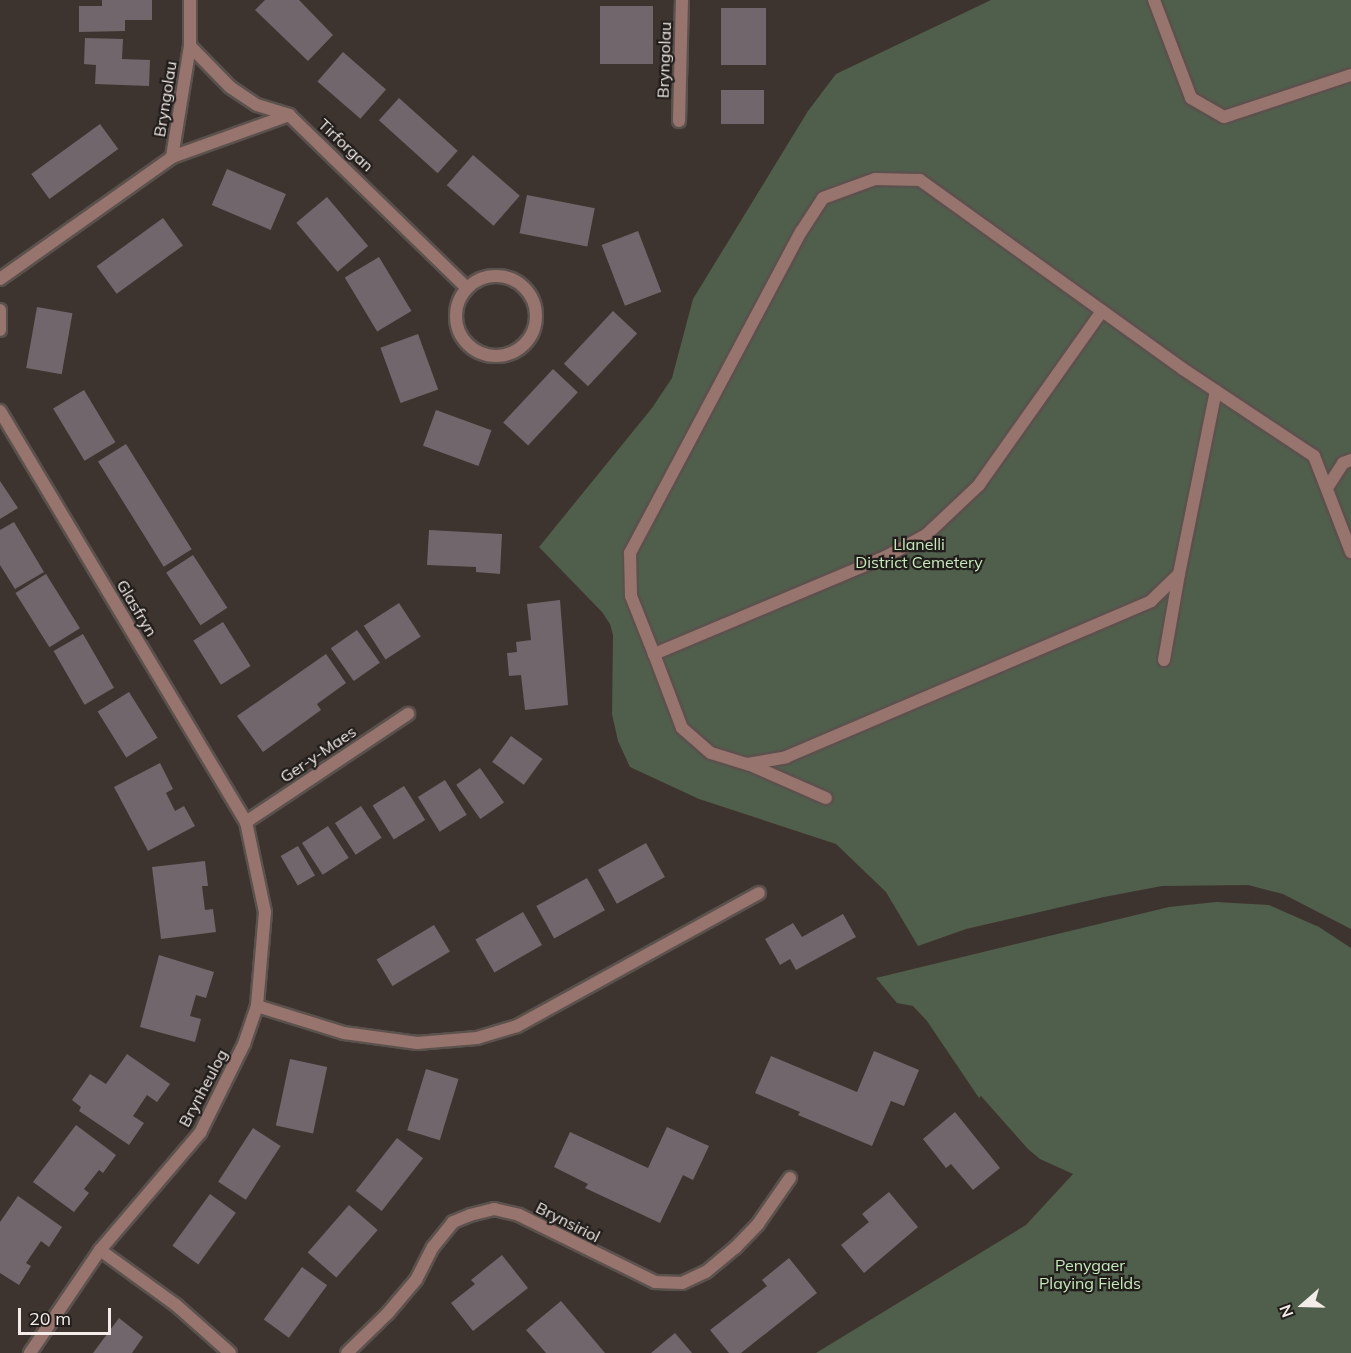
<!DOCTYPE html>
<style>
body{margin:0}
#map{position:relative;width:1351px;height:1353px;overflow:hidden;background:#3e342f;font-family:Mulish,sans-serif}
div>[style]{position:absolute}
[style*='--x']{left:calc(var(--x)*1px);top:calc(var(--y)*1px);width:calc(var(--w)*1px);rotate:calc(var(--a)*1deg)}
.green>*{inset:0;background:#505e4c}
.building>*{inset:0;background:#71666b;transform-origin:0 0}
.roads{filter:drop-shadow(2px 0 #5b514d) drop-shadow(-2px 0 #5b514d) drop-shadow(0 2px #5b514d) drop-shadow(0 -2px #5b514d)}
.lane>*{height:12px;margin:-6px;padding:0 6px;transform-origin:6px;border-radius:6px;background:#97746d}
.street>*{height:12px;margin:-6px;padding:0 6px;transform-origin:6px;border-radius:6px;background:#97746d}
.street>.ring{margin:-6px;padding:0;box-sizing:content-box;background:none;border:12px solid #97746d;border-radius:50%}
span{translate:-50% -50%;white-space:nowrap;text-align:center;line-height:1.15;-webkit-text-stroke:4.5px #211d1b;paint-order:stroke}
.street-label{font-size:16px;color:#f3ece9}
.park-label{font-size:16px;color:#c7eabc}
.north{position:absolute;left:1273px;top:1275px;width:60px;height:60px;-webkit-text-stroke:4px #211d1b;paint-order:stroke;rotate:250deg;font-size:16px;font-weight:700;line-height:24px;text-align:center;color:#f3ece9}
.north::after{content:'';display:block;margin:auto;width:21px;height:27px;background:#f3ece9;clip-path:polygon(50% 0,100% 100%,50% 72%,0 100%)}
.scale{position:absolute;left:18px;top:1308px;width:93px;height:27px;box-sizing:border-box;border:3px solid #f3ece9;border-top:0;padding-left:8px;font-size:18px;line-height:21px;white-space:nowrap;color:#f3ece9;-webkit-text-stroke:4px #211d1b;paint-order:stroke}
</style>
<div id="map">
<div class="green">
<div style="clip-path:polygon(991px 0,1351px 0,1351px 929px,1283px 894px,1248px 885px,1162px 886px,1104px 897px,966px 929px,918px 946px,886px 892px,836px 844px,699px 799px,630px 767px,618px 741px,612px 714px,613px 635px,610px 624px,602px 612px,539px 547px,652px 408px,672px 378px,693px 299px,808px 111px,836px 74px)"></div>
<div style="clip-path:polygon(1216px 902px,1269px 905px,1319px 927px,1351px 948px,1351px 1353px,816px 1353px,1026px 1225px,1073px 1174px,1040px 1159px,1028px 1149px,981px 1096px,979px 1098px,927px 1021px,913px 1006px,897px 1003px,876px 978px,1169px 907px)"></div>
</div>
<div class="building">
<div style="clip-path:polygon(102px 0,152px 0,152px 20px,125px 20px,125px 31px,79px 32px,79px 6px,102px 6px)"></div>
<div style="clip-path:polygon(265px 0,299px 0,333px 35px,308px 61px,255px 10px)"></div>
<div style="left:600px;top:6px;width:53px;height:58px"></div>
<div style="left:721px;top:8px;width:45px;height:57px"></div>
<div style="clip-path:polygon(85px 38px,123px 39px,122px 59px,150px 60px,149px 86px,95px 84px,96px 65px,84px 64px)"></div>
<div style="left:343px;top:52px;width:57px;height:39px;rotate:41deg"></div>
<div style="left:721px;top:90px;width:43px;height:34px"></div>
<div style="left:399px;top:98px;width:79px;height:30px;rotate:42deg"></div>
<div style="left:100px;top:124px;width:31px;height:85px;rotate:54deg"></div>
<div style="left:473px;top:155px;width:62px;height:40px;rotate:41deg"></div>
<div style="left:227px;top:169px;width:64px;height:39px;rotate:23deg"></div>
<div style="left:527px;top:195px;width:69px;height:39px;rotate:11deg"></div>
<div style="left:327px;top:197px;width:64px;height:40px;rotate:50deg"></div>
<div style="left:163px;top:218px;width:34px;height:82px;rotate:54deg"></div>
<div style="left:638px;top:231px;width:65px;height:39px;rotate:69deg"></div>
<div style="left:379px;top:257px;width:63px;height:40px;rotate:59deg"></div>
<div style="left:37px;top:307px;width:36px;height:62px;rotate:10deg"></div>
<div style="left:613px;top:311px;width:33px;height:72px;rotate:43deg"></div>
<div style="left:418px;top:334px;width:59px;height:40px;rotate:70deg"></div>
<div style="left:553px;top:369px;width:34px;height:73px;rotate:43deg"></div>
<div style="left:84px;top:390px;width:61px;height:36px;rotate:59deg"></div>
<div style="left:436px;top:410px;width:59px;height:38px;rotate:20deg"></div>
<div style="left:126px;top:444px;width:124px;height:33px;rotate:58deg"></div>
<div style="clip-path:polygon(0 481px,18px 508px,0 519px)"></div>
<div style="clip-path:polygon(14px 522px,44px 572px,15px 589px,0 565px,0 530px)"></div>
<div style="clip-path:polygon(429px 530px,502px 534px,500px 574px,476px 572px,476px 567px,427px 565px)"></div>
<div style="left:193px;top:555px;width:63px;height:32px;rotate:57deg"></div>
<div style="left:46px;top:574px;width:64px;height:36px;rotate:58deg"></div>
<div style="clip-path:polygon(560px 600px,568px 705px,525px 710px,521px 675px,509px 676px,507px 653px,517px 652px,516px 642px,531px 640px,527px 604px)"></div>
<div style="left:399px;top:603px;width:40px;height:42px;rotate:57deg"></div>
<div style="left:223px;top:622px;width:52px;height:35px;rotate:58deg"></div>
<div style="left:357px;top:630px;width:40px;height:32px;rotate:55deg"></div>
<div style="left:83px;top:634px;width:62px;height:34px;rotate:60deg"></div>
<div style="clip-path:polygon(326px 654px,346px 683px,317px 704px,321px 710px,263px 752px,237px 716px)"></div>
<div style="left:129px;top:692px;width:54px;height:37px;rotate:58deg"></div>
<div style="left:511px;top:736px;width:39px;height:32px;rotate:36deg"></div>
<div style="clip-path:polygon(160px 763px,173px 789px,166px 793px,175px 811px,184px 806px,195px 826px,148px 851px,114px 787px)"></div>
<div style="left:480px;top:768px;width:42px;height:29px;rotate:55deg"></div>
<div style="left:445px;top:780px;width:41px;height:32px;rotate:58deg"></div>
<div style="left:404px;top:786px;width:40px;height:37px;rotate:58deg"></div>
<div style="left:361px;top:806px;width:38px;height:31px;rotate:57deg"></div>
<div style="left:328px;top:826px;width:38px;height:31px;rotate:57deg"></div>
<div style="left:646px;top:843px;width:39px;height:55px;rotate:61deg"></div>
<div style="left:298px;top:846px;width:34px;height:20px;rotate:60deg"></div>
<div style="clip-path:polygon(205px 861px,208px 886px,202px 886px,205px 910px,213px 909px,216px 932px,161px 939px,152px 867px)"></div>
<div style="left:587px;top:878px;width:37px;height:58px;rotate:61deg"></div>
<div style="left:523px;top:912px;width:38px;height:55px;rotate:60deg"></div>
<div style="clip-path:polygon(843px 914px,856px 937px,796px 970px,790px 959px,780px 965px,765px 939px,793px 923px,802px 937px)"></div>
<div style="left:434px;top:925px;width:31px;height:67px;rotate:59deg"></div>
<div style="clip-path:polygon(159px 955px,214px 972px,206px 998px,196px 995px,190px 1016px,201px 1019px,195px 1042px,140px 1027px)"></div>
<div style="clip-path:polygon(874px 1051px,919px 1070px,904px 1106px,891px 1101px,872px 1146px,798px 1115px,800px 1112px,755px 1093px,771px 1056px,857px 1092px)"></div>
<div style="clip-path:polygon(127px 1054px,170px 1084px,157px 1102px,147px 1095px,133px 1116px,144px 1123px,129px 1145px,79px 1111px,81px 1107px,72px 1100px,90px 1074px,106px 1084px)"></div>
<div style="left:290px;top:1059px;width:38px;height:68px;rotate:12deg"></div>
<div style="left:426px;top:1069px;width:34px;height:64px;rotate:17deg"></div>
<div style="clip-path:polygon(955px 1112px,1000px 1168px,973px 1190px,951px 1164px,946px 1168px,923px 1139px)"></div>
<div style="clip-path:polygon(76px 1125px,116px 1155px,103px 1173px,99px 1170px,84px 1189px,89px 1193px,74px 1212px,33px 1182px)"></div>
<div style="clip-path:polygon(667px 1127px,709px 1146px,693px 1180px,683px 1175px,660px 1223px,585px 1188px,588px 1184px,554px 1167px,570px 1132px,648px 1168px)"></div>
<div style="left:253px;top:1128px;width:33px;height:64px;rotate:33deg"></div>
<div style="left:397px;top:1138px;width:33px;height:67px;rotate:38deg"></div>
<div style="clip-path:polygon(889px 1192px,918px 1227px,864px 1273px,841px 1245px,869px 1222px,862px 1214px)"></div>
<div style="left:210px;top:1194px;width:32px;height:64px;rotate:36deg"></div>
<div style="clip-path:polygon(18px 1196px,62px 1227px,49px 1247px,41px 1241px,26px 1263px,31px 1266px,19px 1285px,0 1273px,0 1222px)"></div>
<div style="left:349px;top:1205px;width:38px;height:63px;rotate:41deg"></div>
<div style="clip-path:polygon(502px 1255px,528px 1288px,473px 1331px,451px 1303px,475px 1284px,471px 1280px)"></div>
<div style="clip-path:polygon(789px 1258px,817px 1293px,741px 1353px,729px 1353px,710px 1330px,767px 1286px,762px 1280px)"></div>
<div style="left:302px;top:1267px;width:31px;height:65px;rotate:36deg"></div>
<div style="clip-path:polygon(561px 1301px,605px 1353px,546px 1353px,526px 1330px)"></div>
<div style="clip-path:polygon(119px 1318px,143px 1337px,132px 1353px,93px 1353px)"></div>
<div style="clip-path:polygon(675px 1333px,692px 1353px,651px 1353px)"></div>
</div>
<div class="roads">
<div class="lane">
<div style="--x:1154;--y:0;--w:105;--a:69.3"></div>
<div style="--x:1191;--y:98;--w:38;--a:30"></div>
<div style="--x:1224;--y:117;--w:134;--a:-18.3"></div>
<div style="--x:1102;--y:311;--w:213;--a:125.3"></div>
<div style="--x:979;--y:485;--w:73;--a:136.7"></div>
<div style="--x:926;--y:535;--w:47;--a:151.8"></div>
<div style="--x:885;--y:557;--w:251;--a:157.2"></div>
<div style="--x:654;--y:654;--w:62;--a:-111.6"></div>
<div style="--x:631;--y:596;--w:43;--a:-91.3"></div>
<div style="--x:630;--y:553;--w:364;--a:-62"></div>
<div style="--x:801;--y:232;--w:40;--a:-57.1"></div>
<div style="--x:823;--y:198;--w:55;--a:-20.1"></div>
<div style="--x:875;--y:179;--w:45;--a:1.3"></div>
<div style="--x:920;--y:180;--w:324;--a:35.7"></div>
<div style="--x:1183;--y:369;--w:157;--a:33.6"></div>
<div style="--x:1314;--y:456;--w:103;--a:68.9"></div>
<div style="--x:1327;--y:488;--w:30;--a:-57"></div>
<div style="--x:1343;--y:463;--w:9;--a:-21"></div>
<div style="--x:654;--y:654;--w:79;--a:69.3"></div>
<div style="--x:682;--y:728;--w:38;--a:41"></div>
<div style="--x:711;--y:753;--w:39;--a:17"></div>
<div style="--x:748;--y:764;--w:39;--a:-10"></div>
<div style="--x:786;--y:757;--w:397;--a:-23.1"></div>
<div style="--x:1151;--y:601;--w:39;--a:-44"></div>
<div style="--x:1179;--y:574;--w:187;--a:-78.6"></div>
<div style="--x:1164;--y:660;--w:87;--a:-80.1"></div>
<div style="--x:748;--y:764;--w:85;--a:23.6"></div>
</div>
<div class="street">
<div style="--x:190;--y:46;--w:57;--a:45.7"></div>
<div style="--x:230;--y:87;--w:32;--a:34"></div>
<div style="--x:257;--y:105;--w:34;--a:17"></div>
<div style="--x:679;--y:121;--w:121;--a:-88.6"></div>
<div style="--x:172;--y:157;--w:112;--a:-80.8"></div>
<div style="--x:190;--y:46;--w:46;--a:-90"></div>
<div class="ring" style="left:456px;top:276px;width:68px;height:68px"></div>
<div style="--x:0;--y:279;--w:211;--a:-35.3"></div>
<div style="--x:172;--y:157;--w:124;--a:-19.7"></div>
<div style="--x:289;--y:115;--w:248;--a:44.2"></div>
<div style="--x:0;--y:310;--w:20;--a:90"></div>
<div style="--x:0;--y:411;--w:479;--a:59.1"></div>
<div style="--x:246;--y:822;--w:92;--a:78.1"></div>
<div style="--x:265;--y:912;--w:94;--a:94.9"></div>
<div style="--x:257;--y:1006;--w:40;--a:108.9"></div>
<div style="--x:244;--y:1044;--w:99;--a:116.3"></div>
<div style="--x:200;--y:1133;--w:154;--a:130.5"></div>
<div style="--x:100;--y:1250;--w:125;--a:124.2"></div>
<div style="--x:246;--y:822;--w:195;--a:-33.7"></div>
<div style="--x:257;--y:1006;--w:91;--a:17.2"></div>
<div style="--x:344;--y:1033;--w:74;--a:7.8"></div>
<div style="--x:417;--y:1043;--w:60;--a:-4.8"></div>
<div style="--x:477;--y:1038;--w:42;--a:-16.7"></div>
<div style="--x:517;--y:1026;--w:276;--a:-28.8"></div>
<div style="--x:100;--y:1250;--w:94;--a:35.9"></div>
<div style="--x:176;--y:1305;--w:72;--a:41.6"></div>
<div style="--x:347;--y:1353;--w:57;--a:-44.3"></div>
<div style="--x:388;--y:1313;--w:43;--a:-49.7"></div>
<div style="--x:416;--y:1280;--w:37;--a:-63"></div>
<div style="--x:433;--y:1247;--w:32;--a:-51"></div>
<div style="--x:453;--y:1222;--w:18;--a:-22"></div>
<div style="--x:470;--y:1215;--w:25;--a:-14"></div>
<div style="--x:494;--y:1209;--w:26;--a:13"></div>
<div style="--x:519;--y:1215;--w:152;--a:26.2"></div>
<div style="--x:655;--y:1282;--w:27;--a:2"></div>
<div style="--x:682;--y:1283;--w:26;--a:-25"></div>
<div style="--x:706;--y:1272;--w:38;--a:-40"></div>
<div style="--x:735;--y:1248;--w:33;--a:-46"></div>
<div style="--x:758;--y:1224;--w:56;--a:-55.2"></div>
</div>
</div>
<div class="street-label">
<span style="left:664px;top:60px;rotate:-88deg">Bryngolau</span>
<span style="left:165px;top:99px;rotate:-81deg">Bryngolau</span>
<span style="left:346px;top:145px;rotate:43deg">Tirforgan</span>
<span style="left:137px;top:608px;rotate:59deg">Glasfryn</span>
<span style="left:318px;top:754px;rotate:-34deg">Ger-y-Maes</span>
<span style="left:203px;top:1088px;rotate:-62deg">Brynheulog</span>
<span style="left:568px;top:1222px;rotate:27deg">Brynsiriol</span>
</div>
<div class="park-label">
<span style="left:919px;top:553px">Llanelli<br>District Cemetery</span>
<span style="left:1090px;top:1274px">Penygaer<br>Playing Fields</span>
</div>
<div class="north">N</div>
<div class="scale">20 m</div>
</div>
